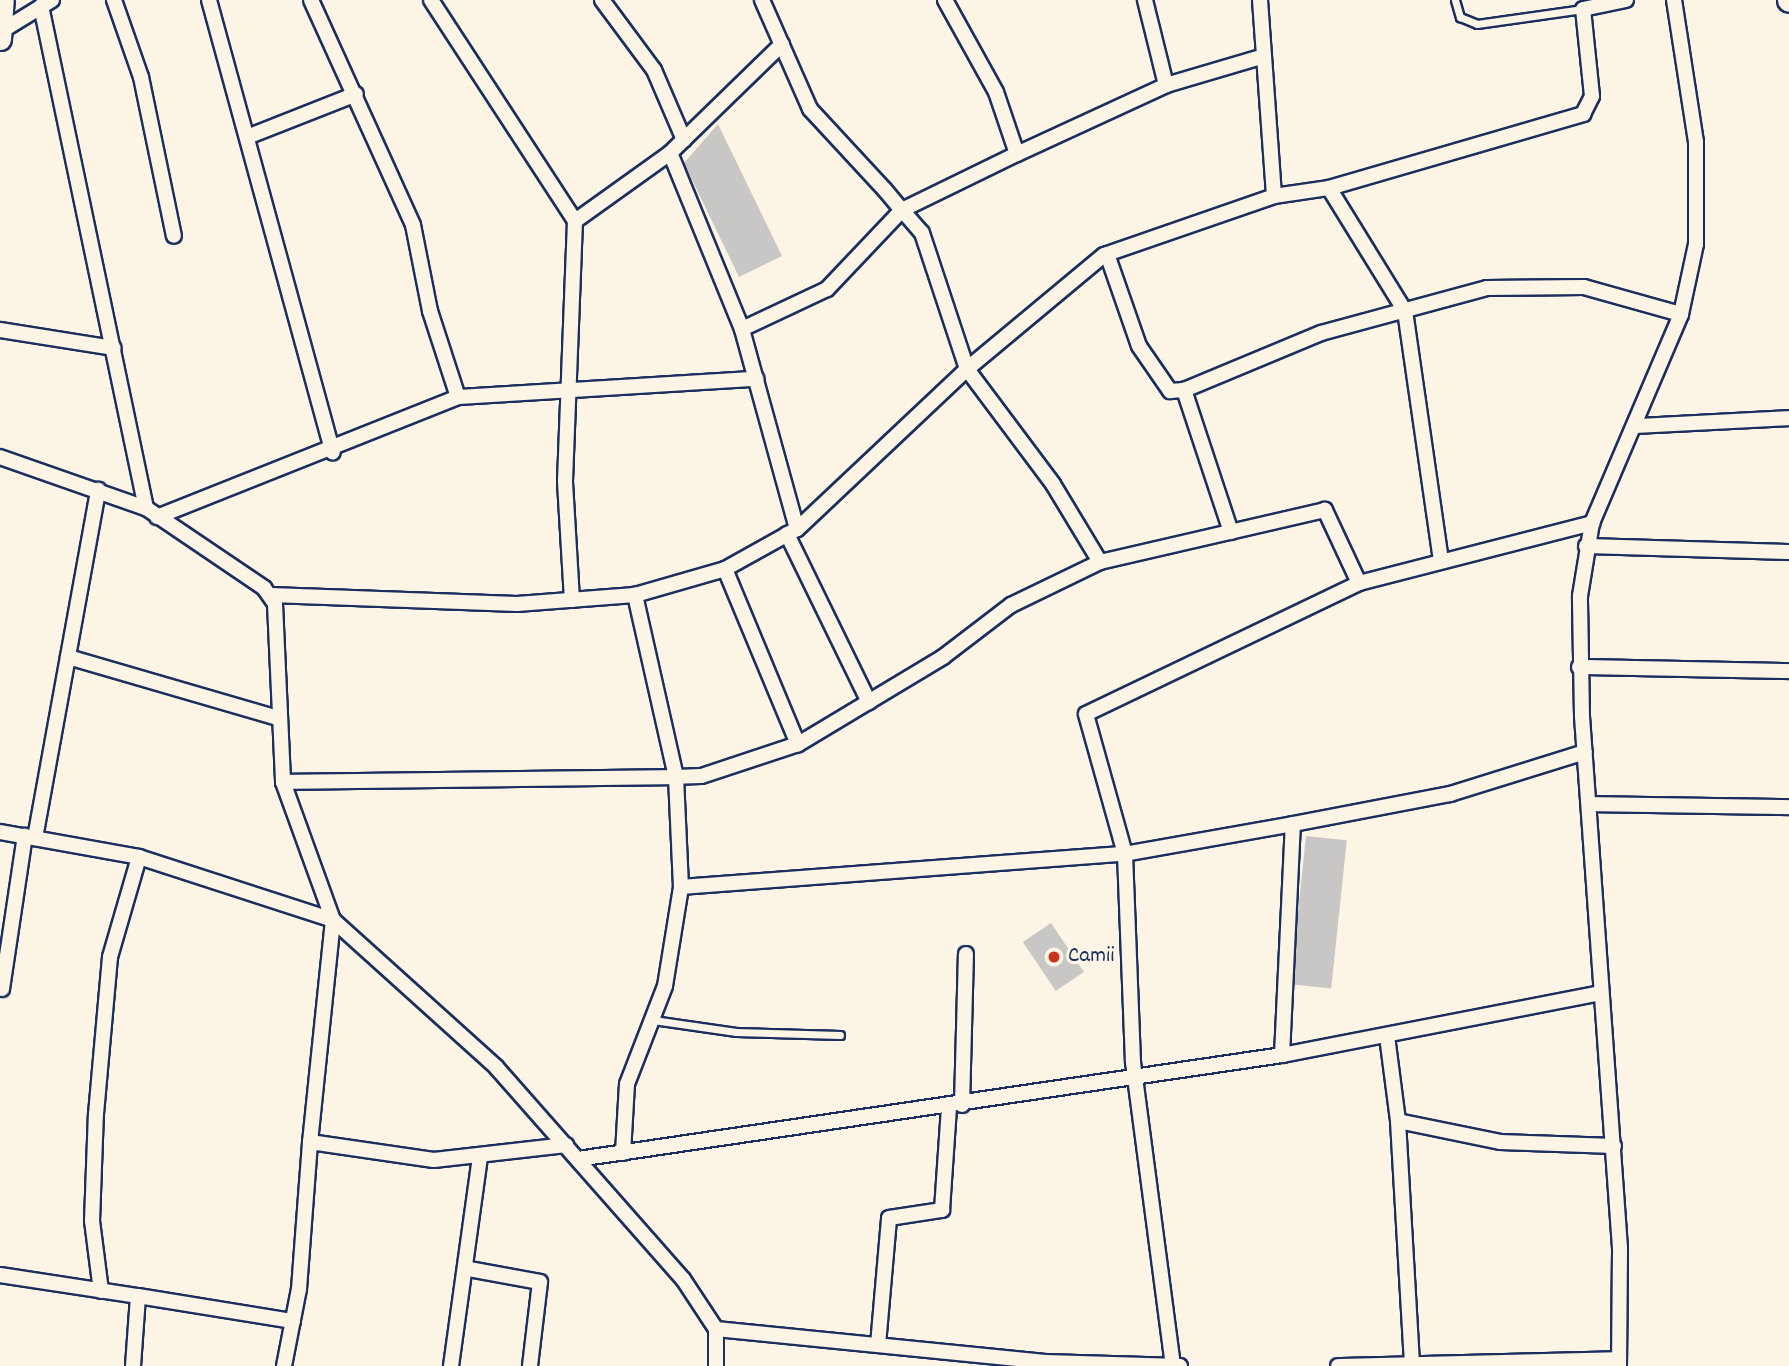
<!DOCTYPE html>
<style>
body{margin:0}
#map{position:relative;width:1789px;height:1366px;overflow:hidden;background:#fcf5e5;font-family:Dekko,sans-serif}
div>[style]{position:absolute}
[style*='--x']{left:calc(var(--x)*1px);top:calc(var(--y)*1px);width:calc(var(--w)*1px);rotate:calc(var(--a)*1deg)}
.building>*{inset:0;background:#c8c7c6;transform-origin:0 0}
.roads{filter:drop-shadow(2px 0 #1b2f5e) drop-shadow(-2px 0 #1b2f5e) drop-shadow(0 2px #1b2f5e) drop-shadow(0 -2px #1b2f5e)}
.lane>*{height:7px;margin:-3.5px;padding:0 3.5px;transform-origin:3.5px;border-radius:3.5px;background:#fcf5e5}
.street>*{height:14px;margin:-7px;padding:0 7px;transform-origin:7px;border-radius:7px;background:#fcf5e5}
.secondary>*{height:21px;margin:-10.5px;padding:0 10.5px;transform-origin:10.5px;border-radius:10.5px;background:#fcf5e5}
.dots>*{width:19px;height:19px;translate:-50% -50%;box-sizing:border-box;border:4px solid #fcf5e5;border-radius:50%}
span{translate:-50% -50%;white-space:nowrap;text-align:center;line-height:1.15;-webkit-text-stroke:6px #fcf5e5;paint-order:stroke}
.poi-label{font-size:23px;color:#1b2f5e}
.left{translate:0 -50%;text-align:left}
</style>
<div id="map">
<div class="building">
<div style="clip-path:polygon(718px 124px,782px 256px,739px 277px,684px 163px)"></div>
<div style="left:1306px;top:836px;width:41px;height:149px;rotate:6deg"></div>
<div style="left:1051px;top:923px;width:59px;height:34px;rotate:56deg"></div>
</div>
<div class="roads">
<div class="lane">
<div style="--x:1455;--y:0;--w:18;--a:74"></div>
<div style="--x:1460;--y:17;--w:18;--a:22"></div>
<div style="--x:1477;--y:24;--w:107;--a:-8.1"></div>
<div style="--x:653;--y:1020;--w:84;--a:8.2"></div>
<div style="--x:736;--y:1032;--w:104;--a:1.7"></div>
</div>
<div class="street">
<div style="--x:114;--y:0;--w:82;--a:70.7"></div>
<div style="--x:141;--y:77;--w:162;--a:78.3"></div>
<div style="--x:209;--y:0;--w:469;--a:74.7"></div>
<div style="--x:311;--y:0;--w:247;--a:65.6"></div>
<div style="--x:413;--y:225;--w:88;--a:78.8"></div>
<div style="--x:430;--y:311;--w:90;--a:72"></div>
<div style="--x:431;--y:0;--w:264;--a:56.9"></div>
<div style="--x:575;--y:221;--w:117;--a:-35.6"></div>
<div style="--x:602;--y:0;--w:87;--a:53.4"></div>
<div style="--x:654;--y:70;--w:76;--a:66.8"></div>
<div style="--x:762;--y:0;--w:119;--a:66.2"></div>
<div style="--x:810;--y:109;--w:110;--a:47.2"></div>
<div style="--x:885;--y:190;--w:26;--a:50"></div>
<div style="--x:902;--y:210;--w:30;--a:49"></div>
<div style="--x:922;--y:233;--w:143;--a:71.7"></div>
<div style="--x:967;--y:369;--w:233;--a:136.7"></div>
<div style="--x:797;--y:529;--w:207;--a:-105.4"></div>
<div style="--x:742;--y:329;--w:94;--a:-25.2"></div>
<div style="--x:827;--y:289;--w:109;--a:-46.5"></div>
<div style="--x:902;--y:210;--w:128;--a:-26"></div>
<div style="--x:945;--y:0;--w:105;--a:61"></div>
<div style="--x:996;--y:92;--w:65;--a:71.3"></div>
<div style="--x:1017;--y:154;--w:164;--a:-24.8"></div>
<div style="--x:1166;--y:85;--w:88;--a:-103.9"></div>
<div style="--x:1260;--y:0;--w:196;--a:85.9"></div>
<div style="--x:41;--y:6;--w:513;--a:78.19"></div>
<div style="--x:0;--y:32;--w:61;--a:-31.6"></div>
<div style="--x:1166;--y:85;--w:99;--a:-16.4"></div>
<div style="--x:247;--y:137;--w:117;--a:-21.5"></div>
<div style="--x:1329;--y:188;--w:265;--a:-16.2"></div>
<div style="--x:1583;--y:114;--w:20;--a:-63"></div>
<div style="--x:1592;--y:96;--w:87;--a:-95.9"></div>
<div style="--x:1583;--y:9;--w:44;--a:-11.8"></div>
<div style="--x:1107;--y:254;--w:97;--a:70.8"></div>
<div style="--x:1139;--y:346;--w:55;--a:55.4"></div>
<div style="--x:1170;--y:391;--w:14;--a:-4"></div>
<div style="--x:742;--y:329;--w:190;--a:-112.2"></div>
<div style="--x:670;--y:153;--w:156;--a:-44.2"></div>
<div style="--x:0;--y:330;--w:115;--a:9"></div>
<div style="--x:1637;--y:426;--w:152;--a:-3"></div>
<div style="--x:0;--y:457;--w:155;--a:19.3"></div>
<div style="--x:146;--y:508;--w:143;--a:34.1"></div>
<div style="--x:264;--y:588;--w:19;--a:55"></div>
<div style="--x:275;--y:604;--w:178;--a:87.4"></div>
<div style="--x:283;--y:782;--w:147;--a:70.1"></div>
<div style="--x:333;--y:920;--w:223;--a:95.9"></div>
<div style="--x:310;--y:1142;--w:125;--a:8.3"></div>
<div style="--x:434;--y:1160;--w:133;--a:-6.5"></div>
<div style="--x:157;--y:517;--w:324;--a:-21.7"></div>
<div style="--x:458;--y:397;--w:299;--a:-3.5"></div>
<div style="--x:1231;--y:532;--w:150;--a:-108.3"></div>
<div style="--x:1184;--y:390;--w:148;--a:-22.6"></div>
<div style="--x:1321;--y:333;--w:172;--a:-15.2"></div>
<div style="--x:1487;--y:288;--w:97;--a:-0.6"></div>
<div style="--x:1584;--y:287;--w:101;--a:15.6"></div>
<div style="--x:787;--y:534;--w:187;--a:64"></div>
<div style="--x:1586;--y:546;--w:203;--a:1.7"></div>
<div style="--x:1100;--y:562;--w:99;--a:154.2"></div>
<div style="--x:1011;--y:605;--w:86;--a:142.6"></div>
<div style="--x:943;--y:657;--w:169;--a:149"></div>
<div style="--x:798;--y:744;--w:102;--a:161.7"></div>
<div style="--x:701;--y:776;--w:25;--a:178"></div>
<div style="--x:676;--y:777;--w:110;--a:87.4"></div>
<div style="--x:681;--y:887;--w:445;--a:-4.3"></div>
<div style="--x:1125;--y:854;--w:208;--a:87.8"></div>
<div style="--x:1133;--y:1062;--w:307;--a:82.5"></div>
<div style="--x:725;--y:569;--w:190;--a:67.4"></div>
<div style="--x:1359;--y:583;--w:81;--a:-115"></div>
<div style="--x:1325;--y:510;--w:231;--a:167"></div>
<div style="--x:1100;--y:562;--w:91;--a:-121.1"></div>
<div style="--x:1053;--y:484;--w:144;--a:-126.8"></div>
<div style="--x:967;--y:369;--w:178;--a:-39.8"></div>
<div style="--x:1104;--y:255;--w:180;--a:-19.1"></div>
<div style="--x:1274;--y:196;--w:56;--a:-8.3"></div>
<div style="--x:1329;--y:188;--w:145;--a:58.3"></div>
<div style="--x:1405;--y:311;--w:252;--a:81.8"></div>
<div style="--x:271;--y:595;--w:246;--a:2.1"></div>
<div style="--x:517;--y:604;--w:118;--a:-4.4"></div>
<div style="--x:635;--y:595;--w:94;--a:-16.1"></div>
<div style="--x:725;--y:569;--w:82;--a:-29.1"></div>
<div style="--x:572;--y:600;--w:119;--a:-93.4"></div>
<div style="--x:565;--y:481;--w:260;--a:-87.8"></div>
<div style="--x:68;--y:657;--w:216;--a:16.2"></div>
<div style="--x:1579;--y:667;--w:210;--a:1.1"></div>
<div style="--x:283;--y:782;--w:393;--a:-0.7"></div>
<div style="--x:676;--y:777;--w:187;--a:-102.7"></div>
<div style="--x:1591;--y:804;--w:198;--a:0.9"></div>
<div style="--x:1293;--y:824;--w:171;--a:169.9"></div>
<div style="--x:1125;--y:854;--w:145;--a:-105.6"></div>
<div style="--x:1086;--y:714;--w:303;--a:-25.6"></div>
<div style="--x:1359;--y:583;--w:241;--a:-14.4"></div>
<div style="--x:0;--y:832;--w:141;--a:10.2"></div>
<div style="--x:139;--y:857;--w:204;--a:18"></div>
<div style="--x:333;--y:920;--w:219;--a:42"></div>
<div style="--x:496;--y:1067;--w:283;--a:48.6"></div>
<div style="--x:683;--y:1279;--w:60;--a:56.6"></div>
<div style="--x:716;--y:1329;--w:37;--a:90"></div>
<div style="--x:35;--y:838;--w:354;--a:-79.7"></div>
<div style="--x:2;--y:989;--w:155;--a:-81.5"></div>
<div style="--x:1387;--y:1036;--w:86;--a:82.6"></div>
<div style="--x:1282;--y:1055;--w:231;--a:-87.3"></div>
<div style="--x:1293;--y:824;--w:160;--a:-10.8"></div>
<div style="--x:1450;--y:794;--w:141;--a:-17.3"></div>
<div style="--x:962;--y:1105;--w:151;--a:-88.5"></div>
<div style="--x:623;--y:1153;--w:69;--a:-86.7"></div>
<div style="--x:627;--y:1084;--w:105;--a:-68.8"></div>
<div style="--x:665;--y:986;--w:100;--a:-80.8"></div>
<div style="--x:578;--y:1159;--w:712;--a:-8.4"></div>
<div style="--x:1282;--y:1055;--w:325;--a:-11"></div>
<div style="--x:469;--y:1269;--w:72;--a:10.4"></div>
<div style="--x:540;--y:1282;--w:85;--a:96.8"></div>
<div style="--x:0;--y:1275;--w:140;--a:8.7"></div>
<div style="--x:101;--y:1291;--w:71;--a:-97.3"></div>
<div style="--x:92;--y:1221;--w:107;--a:-87.9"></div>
<div style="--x:96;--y:1114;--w:158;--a:-84.9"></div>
<div style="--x:110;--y:957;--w:104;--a:-73.8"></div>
<div style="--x:716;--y:1329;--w:331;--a:5.7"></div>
<div style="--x:1045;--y:1362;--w:135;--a:1.7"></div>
<div style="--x:878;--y:1345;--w:127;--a:-85"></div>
<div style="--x:889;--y:1218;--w:54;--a:-8.6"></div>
<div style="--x:942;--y:1210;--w:103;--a:-86.1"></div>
<div style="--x:1412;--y:1364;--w:243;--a:-93.3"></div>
<div style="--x:1398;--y:1121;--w:104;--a:11.6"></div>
<div style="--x:1500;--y:1142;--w:114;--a:2"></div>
<div style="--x:133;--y:1366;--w:70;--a:-85.9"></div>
<div style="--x:138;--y:1296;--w:157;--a:9.2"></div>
<div style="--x:284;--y:1366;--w:78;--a:-79"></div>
<div style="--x:299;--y:1289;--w:147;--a:-85.7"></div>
<div style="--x:451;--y:1366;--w:211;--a:-82.1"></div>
<div style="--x:1338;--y:1366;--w:281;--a:-1.4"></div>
<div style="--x:1619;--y:1366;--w:118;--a:-89.5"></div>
<div style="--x:1620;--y:1248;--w:533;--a:-94.09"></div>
<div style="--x:1582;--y:716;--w:120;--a:-91"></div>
<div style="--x:1580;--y:596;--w:74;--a:-80.7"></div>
<div style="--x:1592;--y:523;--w:227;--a:-66.9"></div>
<div style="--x:1681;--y:314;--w:72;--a:-77.9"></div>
<div style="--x:1696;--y:244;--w:102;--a:-90"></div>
<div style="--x:1696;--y:142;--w:144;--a:-98.8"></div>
</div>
<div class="secondary">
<div style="--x:1788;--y:0;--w:1;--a:45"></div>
<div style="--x:0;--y:39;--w:39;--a:-86"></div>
</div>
</div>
<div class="dots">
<div style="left:1054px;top:957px;background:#c8321e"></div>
</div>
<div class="poi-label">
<span class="left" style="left:1068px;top:957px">Camii</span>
</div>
</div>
